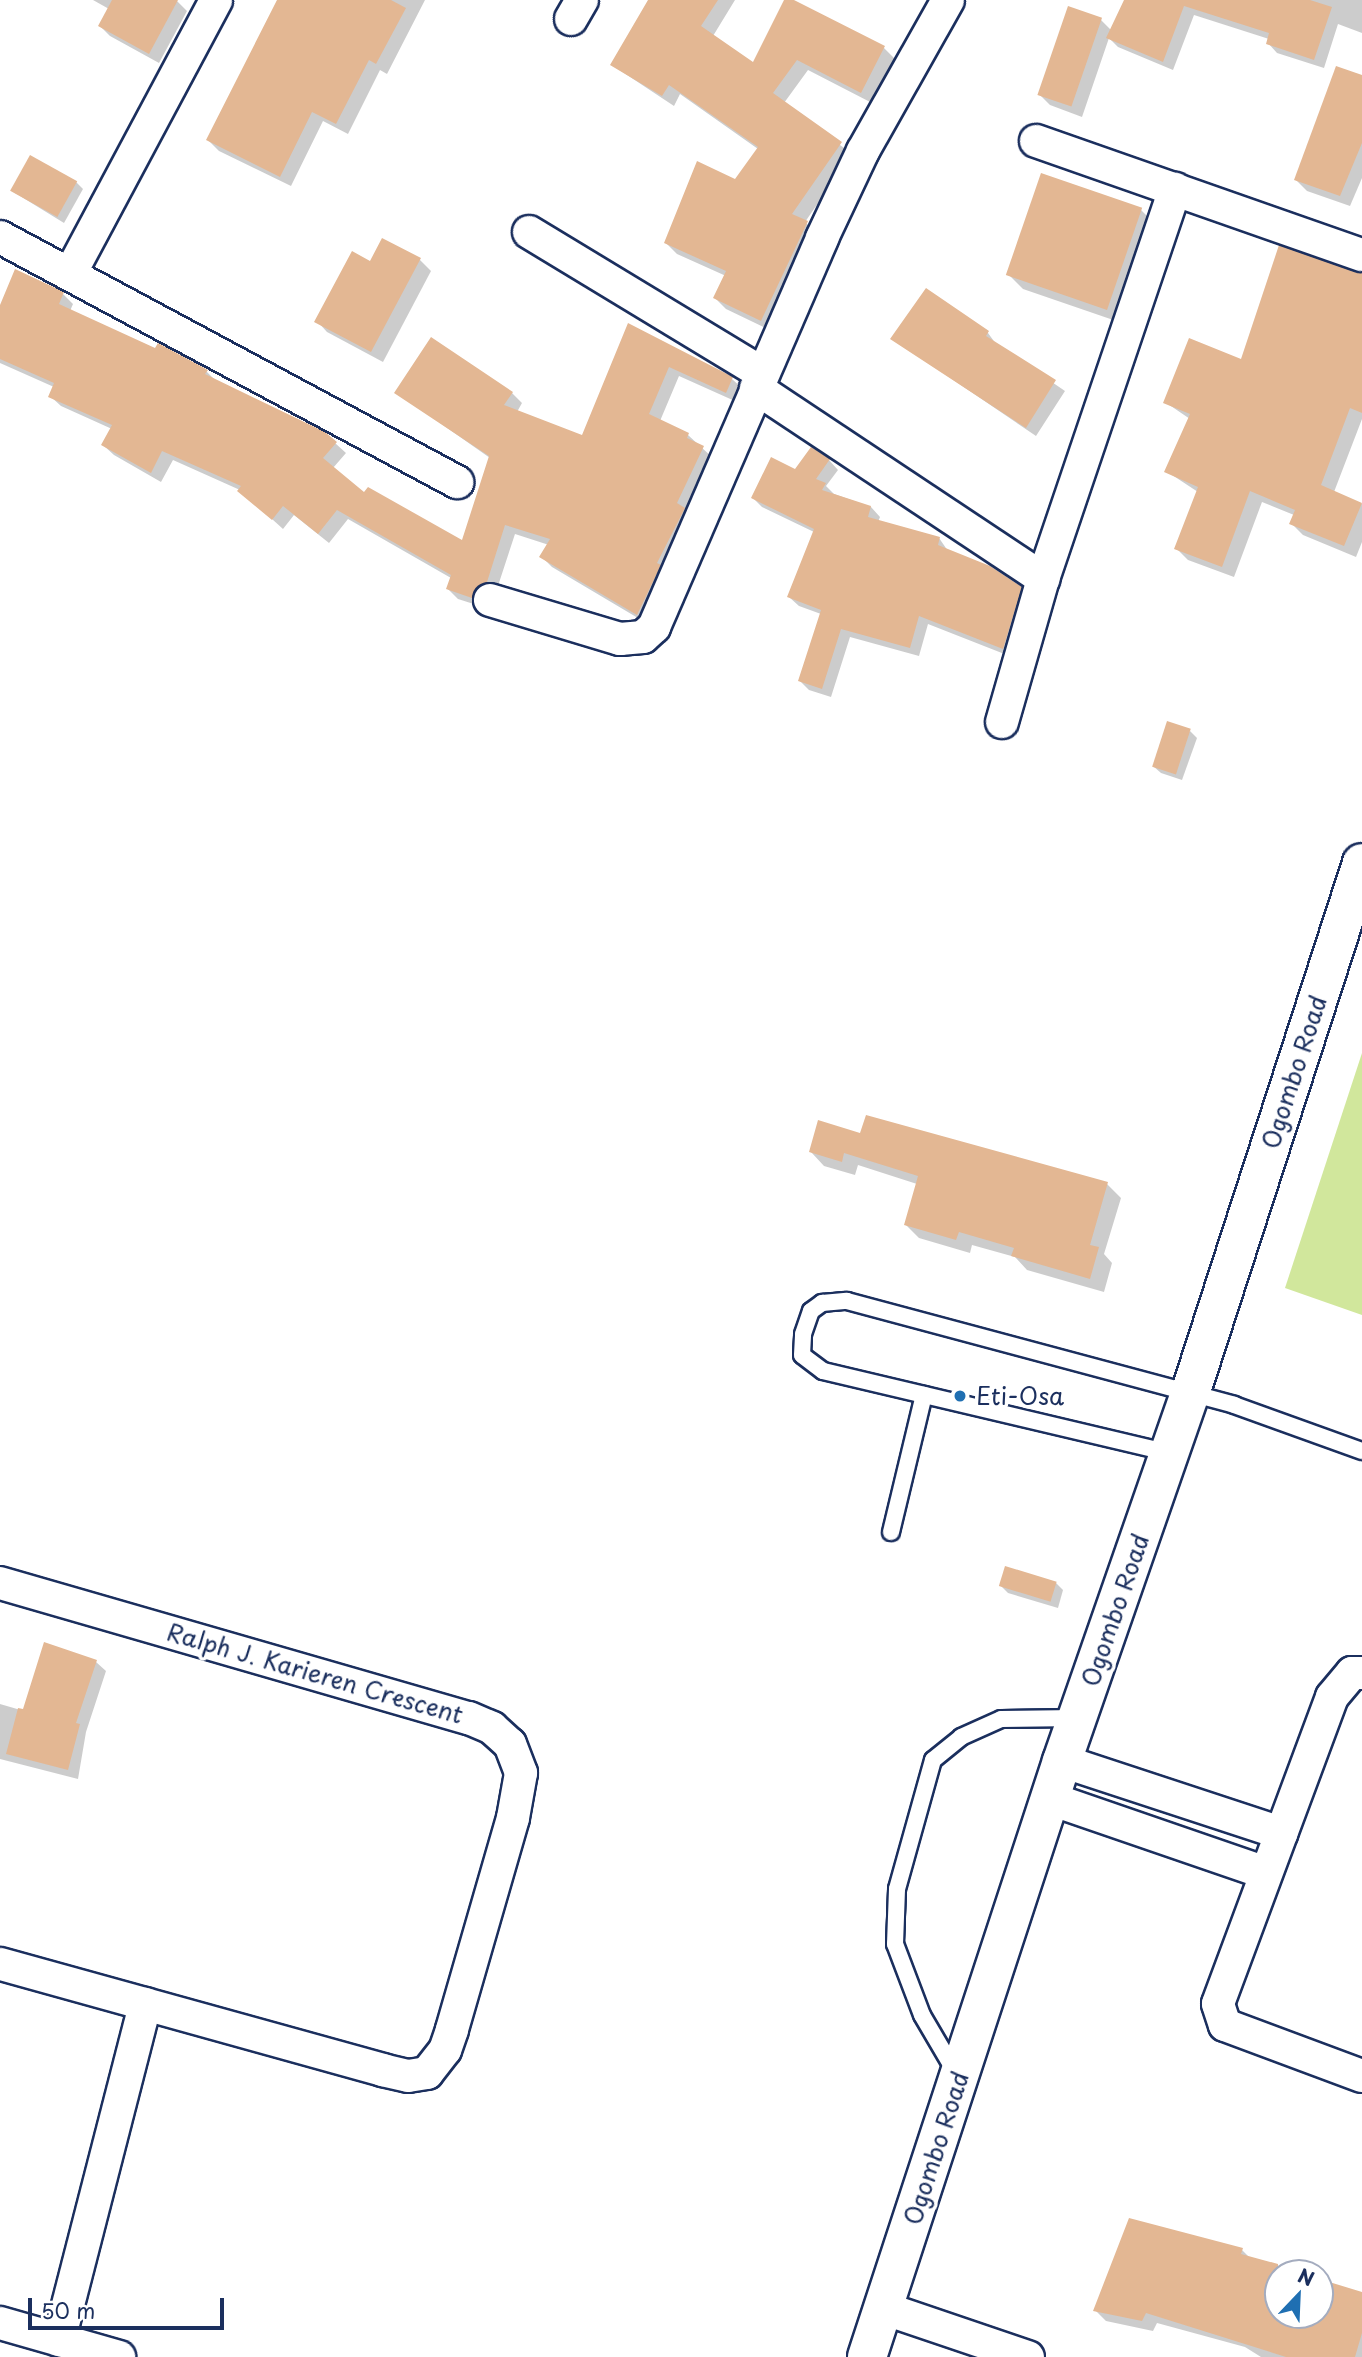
<!DOCTYPE html>
<style>
body{margin:0}
#map{position:relative;width:1362px;height:2357px;overflow:hidden;background:#fff;font-family:"Playpen Sans",sans-serif}
div>[style]{position:absolute}
[style*='--x']{left:calc(var(--x)*1px);top:calc(var(--y)*1px);width:calc(var(--w)*1px);rotate:calc(var(--a)*1deg)}
.green>*{inset:0;background:#d1e79c}
.shadow>*{inset:0;background:#0003}
.building>*{inset:0;background:#e3b793;transform-origin:0 0}
.roads{filter:drop-shadow(2px 0 #1b2f5e) drop-shadow(-2px 0 #1b2f5e) drop-shadow(0 2px #1b2f5e) drop-shadow(0 -2px #1b2f5e)}
.lane>*{height:16px;margin:-8px;padding:0 8px;transform-origin:8px;border-radius:8px;background:#fff}
.street>*{height:32px;margin:-16px;padding:0 16px;transform-origin:16px;border-radius:16px;background:#fff}
.secondary>*{height:38px;margin:-19px;padding:0 19px;transform-origin:19px;border-radius:19px;background:#fff}
.dots>*{width:19px;height:19px;translate:-50% -50%;box-sizing:border-box;border:4px solid #fff;border-radius:50%}
span{translate:-50% -50%;white-space:nowrap;text-align:center;line-height:1.15;-webkit-text-stroke:7px #fff;paint-order:stroke}
.street-label{font-size:24px;color:#1b2f5e}
.poi-label{font-size:24px;color:#1b2f5e}
.left{translate:0 -50%;text-align:left}
.north{position:absolute;left:1264px;top:2259px;width:70px;height:70px;box-sizing:border-box;background:#fff;border:2px solid #a4acbf;border-radius:50%;rotate:23deg;font-size:19px;font-weight:700;line-height:28px;text-align:center;color:#1b2f5e}
.north::after{content:'';display:block;margin:auto;width:24px;height:32px;background:#1f6fb2;clip-path:polygon(50% 0,100% 100%,50% 72%,0 100%)}
.scale{position:absolute;left:28px;top:2298px;width:196px;height:32px;box-sizing:border-box;border:4px solid #1b2f5e;border-top:0;padding-left:9px;font-size:21px;line-height:24px;white-space:nowrap;color:#1b2f5e;-webkit-text-stroke:5px #fff;paint-order:stroke}
</style>
<div id="map">
<div class="green">
<div style="clip-path:polygon(1362px 1053px,1362px 1315px,1285px 1288px)"></div>
</div>
<div class="shadow">
<div style="clip-path:polygon(93px 0,176px 0,187px 11px,159px 63px,110px 36px,100px 26px,109px 9px)"></div>
<div style="clip-path:polygon(279px 0,425px 0,387px 74px,380px 70px,348px 134px,323px 121px,291px 186px,219px 151px,208px 140px)"></div>
<div style="clip-path:polygon(655px 0,735px 0,713px 36px,753px 64px,786px 0,884px 48px,895px 59px,872px 103px,808px 70px,784px 103px,852px 154px,805px 222px,817px 234px,772px 331px,726px 309px,715px 298px,726px 276px,677px 254px,666px 243px,736px 181px,758px 149px,680px 94px,674px 106px,612px 65px)"></div>
<div style="clip-path:polygon(1126px 0,1362px 0,1362px 33px,1338px 24px,1324px 68px,1277px 53px,1268px 43px,1269px 39px,1194px 15px,1173px 70px,1118px 47px,1109px 38px,1082px 117px,1050px 105px,1039px 94px,1101px 20px,1112px 31px)"></div>
<div style="clip-path:polygon(1362px 77px,1362px 178px,1350px 206px,1307px 191px,1296px 180px)"></div>
<div style="clip-path:polygon(76px 182px,83px 189px,64px 223px,12px 191px)"></div>
<div style="clip-path:polygon(1141px 210px,1156px 225px,1122px 323px,1023px 289px,1008px 274px)"></div>
<div style="clip-path:polygon(420px 260px,431px 271px,383px 362px,327px 332px,317px 321px,371px 263px)"></div>
<div style="clip-path:polygon(1362px 273px,1362px 419px,1334px 492px,1362px 504px,1362px 542px,1356px 557px,1303px 535px,1291px 523px,1294px 515px,1262px 502px,1234px 577px,1188px 560px,1176px 548px,1198px 492px,1166px 471px,1190px 419px,1165px 402px,1242px 362px)"></div>
<div style="clip-path:polygon(63px 294px,73px 304px,70px 311px,206px 371px,216px 381px,335px 443px,346px 453px,333px 468px,365px 494px,463px 542px,490px 458px,396px 392px,512px 393px,522px 403px,517px 412px,583px 437px,629px 326px,732px 379px,743px 389px,737px 402px,679px 376px,660px 421px,688px 435px,713px 458px,648px 624px,552px 567px,542px 557px,549px 545px,515px 534px,496px 592px,483px 607px,458px 599px,448px 589px,451px 578px,348px 519px,329px 543px,294px 515px,283px 529px,240px 490px,173px 460px,161px 482px,114px 455px,103px 445px,112px 429px,61px 406px,50px 396px,54px 387px,0 363px,0 310px)"></div>
<div style="clip-path:polygon(988px 333px,996px 344px,1065px 391px,1036px 436px,893px 339px)"></div>
<div style="clip-path:polygon(829px 460px,838px 470px,826px 486px,834px 494px,871px 507px,880px 517px,878px 522px,939px 538px,948px 551px,1021px 588px,1030px 598px,1012px 657px,928px 624px,919px 656px,850px 637px,831px 697px,809px 690px,800px 681px,821px 614px,799px 606px,789px 597px,814px 532px,762px 507px,753px 498px,796px 471px)"></div>
<div style="clip-path:polygon(1190px 731px,1197px 738px,1182px 780px,1161px 773px,1153px 766px)"></div>
<div style="clip-path:polygon(861px 1136px,1107px 1184px,1121px 1198px,1104px 1254px,1112px 1263px,1104px 1292px,1027px 1270px,1015px 1257px,972px 1245px,970px 1253px,919px 1238px,906px 1225px,917px 1184px,858px 1165px,855px 1175px,824px 1166px,811px 1152px)"></div>
<div style="clip-path:polygon(1056px 1583px,1063px 1590px,1058px 1608px,1008px 1593px,1001px 1586px)"></div>
<div style="clip-path:polygon(96px 1662px,106px 1671px,86px 1732px,78px 1779px,0 1759px,0 1704px,24px 1711px)"></div>
<div style="clip-path:polygon(1242px 2250px,1250px 2258px,1303px 2273px,1278px 2273px,1278px 2315px,1320px 2315px,1320px 2279px,1362px 2295px,1362px 2357px,1261px 2357px,1245px 2347px,1157px 2323px,1153px 2331px,1106px 2321px,1095px 2310px)"></div>
</div>
<div class="building">
<div style="clip-path:polygon(112px 0,178px 0,149px 54px,98px 26px)"></div>
<div style="clip-path:polygon(277px 0,391px 0,406px 8px,376px 64px,369px 60px,336px 124px,312px 112px,280px 177px,206px 140px)"></div>
<div style="clip-path:polygon(648px 0,718px 0,701px 26px,753px 62px,784px 0,794px 0,885px 46px,861px 93px,797px 60px,773px 93px,842px 142px,792px 214px,808px 221px,761px 321px,713px 298px,726px 271px,664px 243px,697px 161px,735px 179px,758px 147px,669px 85px,662px 96px,610px 65px)"></div>
<div style="clip-path:polygon(1124px 0,1310px 0,1332px 7px,1314px 60px,1266px 44px,1269px 33px,1184px 6px,1163px 62px,1106px 38px)"></div>
<div style="left:1068px;top:6px;width:36px;height:94px;rotate:19deg"></div>
<div style="clip-path:polygon(1336px 66px,1362px 75px,1362px 143px,1340px 196px,1294px 180px)"></div>
<div style="left:30px;top:155px;width:54px;height:41px;rotate:29deg"></div>
<div style="left:1041px;top:173px;width:107px;height:108px;rotate:19deg"></div>
<div style="clip-path:polygon(382px 238px,421px 258px,371px 352px,314px 322px,352px 251px,370px 261px)"></div>
<div style="clip-path:polygon(1279px 245px,1362px 273px,1362px 413px,1350px 408px,1321px 485px,1362px 503px,1344px 546px,1289px 524px,1295px 510px,1250px 491px,1222px 567px,1174px 549px,1198px 487px,1164px 472px,1190px 414px,1163px 403px,1189px 338px,1241px 359px)"></div>
<div style="clip-path:polygon(15px 269px,64px 292px,59px 304px,155px 348px,158px 343px,208px 370px,205px 374px,325px 432px,337px 442px,323px 458px,364px 492px,368px 487px,462px 540px,489px 456px,394px 393px,431px 337px,513px 392px,504px 405px,582px 435px,628px 323px,733px 377px,726px 393px,669px 367px,649px 414px,689px 433px,687px 438px,704px 446px,677px 503px,685px 508px,657px 563px,661px 565px,637px 615px,539px 557px,550px 539px,505px 525px,487px 582px,477px 587px,472px 598px,446px 589px,451px 575px,337px 510px,318px 534px,283px 506px,272px 520px,237px 491px,241px 486px,162px 451px,151px 473px,101px 445px,112px 425px,48px 397px,54px 383px,0 359px,0 305px)"></div>
<div style="clip-path:polygon(926px 288px,989px 331px,986px 336px,1056px 380px,1026px 428px,890px 339px)"></div>
<div style="clip-path:polygon(811px 447px,830px 459px,816px 479px,826px 483px,822px 490px,871px 506px,868px 517px,940px 537px,938px 545px,990px 566px,1022px 587px,1003px 649px,919px 616px,910px 648px,841px 629px,822px 689px,798px 681px,821px 610px,787px 597px,814px 529px,751px 498px,771px 457px,795px 469px)"></div>
<div style="left:1167px;top:721px;width:25px;height:48px;rotate:18deg"></div>
<div style="clip-path:polygon(866px 1115px,1108px 1182px,1090px 1245px,1099px 1247px,1090px 1279px,1011px 1256px,1014px 1248px,959px 1232px,956px 1240px,904px 1225px,918px 1176px,844px 1153px,842px 1162px,809px 1152px,818px 1120px,860px 1133px)"></div>
<div style="left:1005px;top:1566px;width:54px;height:21px;rotate:17deg"></div>
<div style="clip-path:polygon(44px 1642px,97px 1660px,76px 1723px,80px 1724px,68px 1770px,6px 1754px,18px 1708px,23px 1709px)"></div>
<div style="clip-path:polygon(1129px 2218px,1243px 2248px,1241px 2254px,1278px 2264px,1278px 2315px,1320px 2315px,1326px 2281px,1362px 2292px,1362px 2333px,1355px 2357px,1286px 2357px,1146px 2313px,1142px 2321px,1093px 2311px)"></div>
</div>
<div class="roads">
<div class="lane">
<div style="--x:1170;--y:1453;--w:357;--a:-166.7"></div>
<div style="--x:823;--y:1371;--w:26;--a:-143"></div>
<div style="--x:802;--y:1355;--w:21;--a:-87"></div>
<div style="--x:803;--y:1334;--w:24;--a:-71"></div>
<div style="--x:811;--y:1311;--w:14;--a:-36"></div>
<div style="--x:822;--y:1303;--w:25;--a:-5"></div>
<div style="--x:847;--y:1301;--w:401;--a:15"></div>
<div style="--x:1234;--y:1405;--w:136;--a:19.8"></div>
<div style="--x:891;--y:1532;--w:141;--a:-76.5"></div>
<div style="--x:956;--y:2073;--w:67;--a:-120.4"></div>
<div style="--x:922;--y:2015;--w:76;--a:-110.8"></div>
<div style="--x:895;--y:1944;--w:55;--a:-87.9"></div>
<div style="--x:897;--y:1889;--w:134;--a:-74.4"></div>
<div style="--x:933;--y:1760;--w:36;--a:-39"></div>
<div style="--x:961;--y:1737;--w:44;--a:-24.2"></div>
<div style="--x:1001;--y:1719;--w:76;--a:-0.8"></div>
</div>
<div class="street">
<div style="--x:571;--y:19;--w:22;--a:-60"></div>
<div style="--x:1036;--y:141;--w:345;--a:19.3"></div>
<div style="--x:529;--y:232;--w:272;--a:31.2"></div>
<div style="--x:0;--y:237;--w:519;--a:28.2"></div>
<div style="--x:71;--y:272;--w:308;--a:-61.9"></div>
<div style="--x:756;--y:388;--w:345;--a:33.6"></div>
<div style="--x:490;--y:600;--w:136;--a:16.7"></div>
<div style="--x:620;--y:639;--w:23;--a:-5"></div>
<div style="--x:643;--y:637;--w:15;--a:-42"></div>
<div style="--x:654;--y:627;--w:424;--a:-66.6"></div>
<div style="--x:822;--y:238;--w:96;--a:-64.8"></div>
<div style="--x:863;--y:151;--w:173;--a:-60.6"></div>
<div style="--x:1002;--y:722;--w:149;--a:-74"></div>
<div style="--x:1043;--y:579;--w:412;--a:-71.3"></div>
<div style="--x:0;--y:1583;--w:488;--a:16.1"></div>
<div style="--x:469;--y:1718;--w:25;--a:23"></div>
<div style="--x:492;--y:1728;--w:24;--a:42"></div>
<div style="--x:510;--y:1744;--w:31;--a:69"></div>
<div style="--x:521;--y:1773;--w:46;--a:100.1"></div>
<div style="--x:513;--y:1818;--w:221;--a:106.1"></div>
<div style="--x:452;--y:2030;--w:21;--a:109"></div>
<div style="--x:445;--y:2050;--w:29;--a:128"></div>
<div style="--x:427;--y:2073;--w:19;--a:171"></div>
<div style="--x:408;--y:2076;--w:26;--a:-167"></div>
<div style="--x:383;--y:2070;--w:397;--a:-164.5"></div>
<div style="--x:1362;--y:1673;--w:10;--a:180"></div>
<div style="--x:1352;--y:1673;--w:31;--a:130"></div>
<div style="--x:1332;--y:1697;--w:327;--a:110.4"></div>
<div style="--x:1218;--y:2004;--w:22;--a:72"></div>
<div style="--x:1225;--y:2025;--w:146;--a:20.4"></div>
<div style="--x:1062;--y:1761;--w:231;--a:18.2"></div>
<div style="--x:1051;--y:1799;--w:227;--a:19"></div>
<div style="--x:883;--y:2308;--w:153;--a:18.7"></div>
<div style="--x:0;--y:2323;--w:124;--a:15.9"></div>
<div style="--x:59;--y:2340;--w:347;--a:-75.6"></div>
</div>
<div class="secondary">
<div style="--x:867;--y:2357;--w:627;--a:-71.88"></div>
<div style="--x:1062;--y:1761;--w:389;--a:-70.8"></div>
<div style="--x:1190;--y:1394;--w:558;--a:-72.05"></div>
</div>
</div>
<div class="dots">
<div style="left:960px;top:1396px;background:#1f6fb2"></div>
</div>
<div class="street-label">
<span style="left:1294px;top:1072px;rotate:-72deg">Ogombo Road</span>
<span style="left:1115px;top:1610px;rotate:-71deg">Ogombo Road</span>
<span style="left:315px;top:1673px;rotate:16deg">Ralph J. Karieren Crescent</span>
<span style="left:936px;top:2148px;rotate:-72deg">Ogombo Road</span>
</div>
<div class="poi-label">
<span class="left" style="left:976px;top:1396px">Eti-Osa</span>
</div>
<div class="north">N</div>
<div class="scale">50 m</div>
</div>
